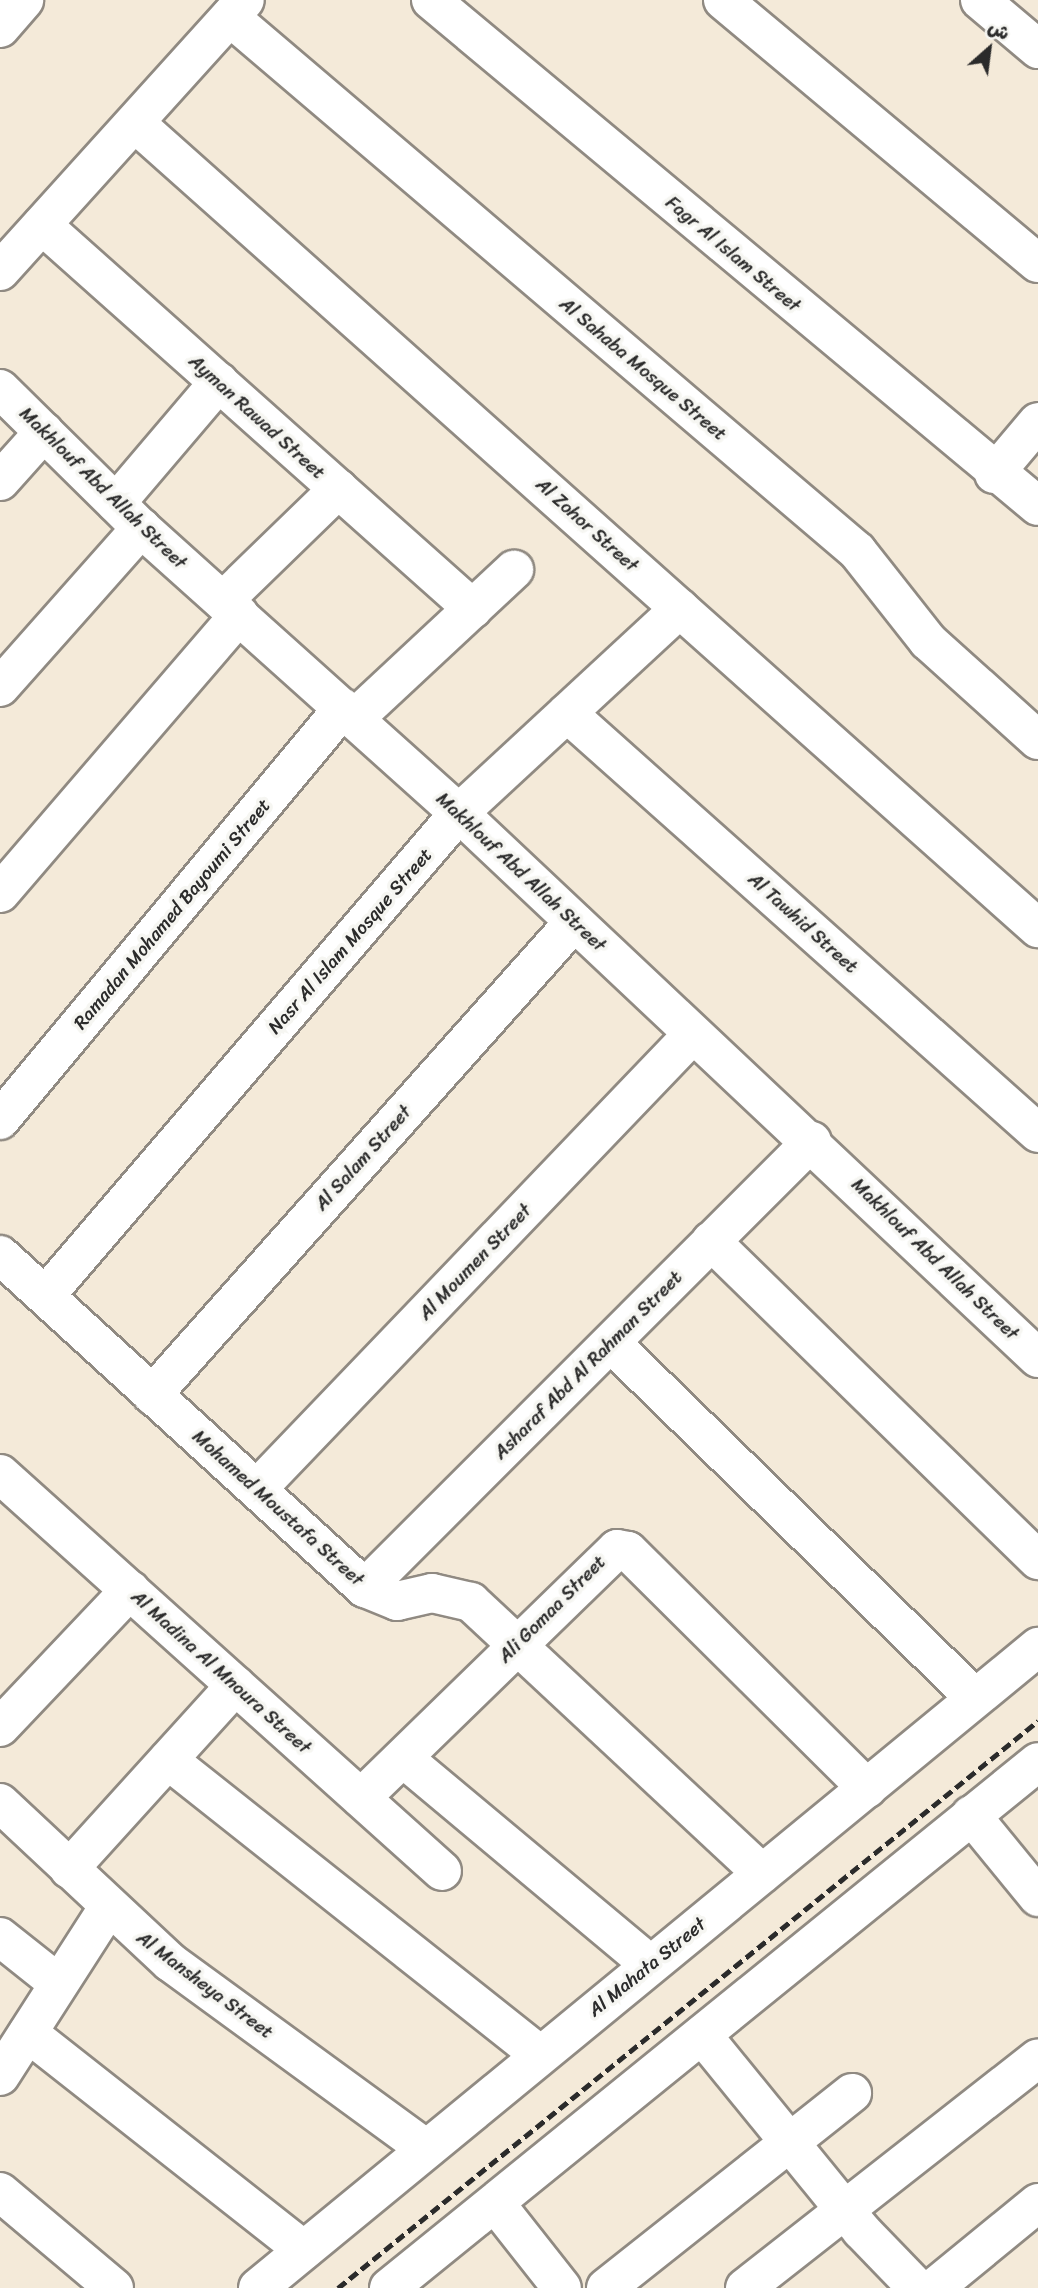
<!DOCTYPE html>
<meta charset="utf-8">
<style>
body{margin:0}
#map{position:relative;width:1038px;height:2288px;overflow:hidden;background:#f4ead9;font-family:Sriracha,"Playpen Sans Arabic",sans-serif}
div>[style]{position:absolute}
[style*='--x']{left:calc(var(--x)*1px);top:calc(var(--y)*1px);width:calc(var(--w)*1px);rotate:calc(var(--a)*1deg)}
.roads{filter:drop-shadow(2px 0 #908a82) drop-shadow(-2px 0 #908a82) drop-shadow(0 2px #908a82) drop-shadow(0 -2px #908a82)}
.minor>*{height:38px;margin:-19px;padding:0 19px;transform-origin:19px;border-radius:19px;background:#fff}
.rail>*{height:5px;margin-top:-2.5px;transform-origin:0;background:repeating-linear-gradient(90deg,#2b2b2b 0 10px,transparent 0 15px)}
span{translate:-50% -50%;white-space:nowrap;text-align:center;line-height:1.15;-webkit-text-stroke:7px #f6f6f2;paint-order:stroke}
.street-label{font-size:19px;color:#2b2b2b}
.north{position:absolute;left:954px;top:14px;width:70px;height:70px;-webkit-text-stroke:5px #f6f6f2;paint-order:stroke;rotate:28deg;font-size:19px;font-weight:700;line-height:28px;text-align:center;color:#2b2b2b}
.north::after{content:'';display:block;margin:auto;width:24px;height:32px;background:#2b2b2b;clip-path:polygon(50% 0,100% 100%,50% 72%,0 100%)}
</style>
<div id="map">
<div class="roads">
<div class="minor">
<div style="--x:431;--y:0;--w:790;--a:39.81"></div>
<div style="--x:723;--y:0;--w:410;--a:39.9"></div>
<div style="--x:980;--y:0;--w:76;--a:40.2"></div>
<div style="--x:230;--y:17;--w:824;--a:40.42"></div>
<div style="--x:857;--y:551;--w:115;--a:51.7"></div>
<div style="--x:928;--y:641;--w:148;--a:42"></div>
<div style="--x:0;--y:28;--w:37;--a:-49"></div>
<div style="--x:135;--y:123;--w:1210;--a:41.72"></div>
<div style="--x:42;--y:225;--w:577;--a:41.7"></div>
<div style="--x:0;--y:271;--w:365;--a:-47.9"></div>
<div style="--x:0;--y:389;--w:198;--a:44.6"></div>
<div style="--x:141;--y:528;--w:427;--a:41.9"></div>
<div style="--x:459;--y:813;--w:795;--a:43.27"></div>
<div style="--x:994;--y:474;--w:68;--a:-49.8"></div>
<div style="--x:0;--y:481;--w:66;--a:-48.1"></div>
<div style="--x:116;--y:503;--w:159;--a:-49.6"></div>
<div style="--x:223;--y:601;--w:161;--a:-44.2"></div>
<div style="--x:0;--y:687;--w:213;--a:-48.4"></div>
<div style="--x:567;--y:713;--w:631;--a:41.72"></div>
<div style="--x:354;--y:719;--w:219;--a:-43"></div>
<div style="--x:0;--y:893;--w:367;--a:-49.3"></div>
<div style="--x:0;--y:1120;--w:536;--a:-50.22"></div>
<div style="--x:711;--y:1241;--w:457;--a:44.3"></div>
<div style="--x:0;--y:1255;--w:494;--a:42.4"></div>
<div style="--x:365;--y:1588;--w:35;--a:22"></div>
<div style="--x:397;--y:1601;--w:36;--a:-13"></div>
<div style="--x:432;--y:1593;--w:40;--a:13"></div>
<div style="--x:471;--y:1602;--w:398;--a:43"></div>
<div style="--x:45;--y:1296;--w:636;--a:-49.4"></div>
<div style="--x:459;--y:813;--w:301;--a:-42.8"></div>
<div style="--x:611;--y:1343;--w:508;--a:44.28"></div>
<div style="--x:152;--y:1395;--w:634;--a:-48.26"></div>
<div style="--x:0;--y:1474;--w:594;--a:41.93"></div>
<div style="--x:257;--y:1489;--w:630;--a:-46.22"></div>
<div style="--x:365;--y:1588;--w:632;--a:-45"></div>
<div style="--x:0;--y:1727;--w:189;--a:-46.5"></div>
<div style="--x:403;--y:1758;--w:321;--a:39.9"></div>
<div style="--x:168;--y:1760;--w:475;--a:38.4"></div>
<div style="--x:361;--y:1798;--w:357;--a:-44.2"></div>
<div style="--x:617;--y:1549;--w:11;--a:10"></div>
<div style="--x:628;--y:1551;--w:337;--a:44.8"></div>
<div style="--x:0;--y:1803;--w:233;--a:43.1"></div>
<div style="--x:170;--y:1962;--w:317;--a:36.1"></div>
<div style="--x:971;--y:1815;--w:106;--a:50.7"></div>
<div style="--x:69;--y:1869;--w:248;--a:-47.8"></div>
<div style="--x:0;--y:1937;--w:75;--a:38.5"></div>
<div style="--x:28;--y:2033;--w:351;--a:38.2"></div>
<div style="--x:702;--y:2035;--w:252;--a:50.8"></div>
<div style="--x:861;--y:2230;--w:81;--a:46"></div>
<div style="--x:0;--y:2076;--w:200;--a:-57.3"></div>
<div style="--x:0;--y:2192;--w:149;--a:40.1"></div>
<div style="--x:495;--y:2203;--w:108;--a:51.8"></div>
<div style="--x:258;--y:2288;--w:1010;--a:-39.41"></div>
<div style="--x:389;--y:2288;--w:835;--a:-39.02"></div>
<div style="--x:606;--y:2288;--w:314;--a:-38.4"></div>
<div style="--x:745;--y:2288;--w:372;--a:-38.1"></div>
<div style="--x:934;--y:2288;--w:134;--a:-39.3"></div>
</div>
</div>
<div class="rail">
<div style="--x:338;--y:2288;--w:901;--a:-39.01"></div>
</div>
<div class="street-label">
<span style="left:733px;top:254px;rotate:40deg">Fagr Al Islam Street</span>
<span style="left:643px;top:369px;rotate:40deg">Al Sahaba Mosque Street</span>
<span style="left:257px;top:417px;rotate:42deg">Ayman Rawad Street</span>
<span style="left:103px;top:488px;rotate:44deg">Makhlouf Abd Allah Street</span>
<span style="left:587px;top:525px;rotate:42deg">Al Zohor Street</span>
<span style="left:521px;top:872px;rotate:43deg">Makhlouf Abd Allah Street</span>
<span style="left:172px;top:914px;rotate:-50deg">Ramadan Mohamed Bayoumi Street</span>
<span style="left:803px;top:923px;rotate:42deg">Al Tawhid Street</span>
<span style="left:350px;top:941px;rotate:-49deg">Nasr Al Islam Mosque Street</span>
<span style="left:363px;top:1158px;rotate:-48deg">Al Salam Street</span>
<span style="left:935px;top:1259px;rotate:44deg">Makhlouf Abd Allah Street</span>
<span style="left:475px;top:1262px;rotate:-46deg">Al Moumen Street</span>
<span style="left:588px;top:1365px;rotate:-45deg">Asharaf Abd Al Rahman Street</span>
<span style="left:278px;top:1508px;rotate:42deg">Mohamed Moustafa Street</span>
<span style="left:552px;top:1609px;rotate:-45deg">Ali Gomaa Street</span>
<span style="left:221px;top:1672px;rotate:42deg">Al Madina Al Mnoura Street</span>
<span style="left:647px;top:1967px;rotate:-39deg">Al Mahata Street</span>
<span style="left:205px;top:1985px;rotate:37deg">Al Mansheya Street</span>
</div>
<div class="north">ش</div>
</div>
